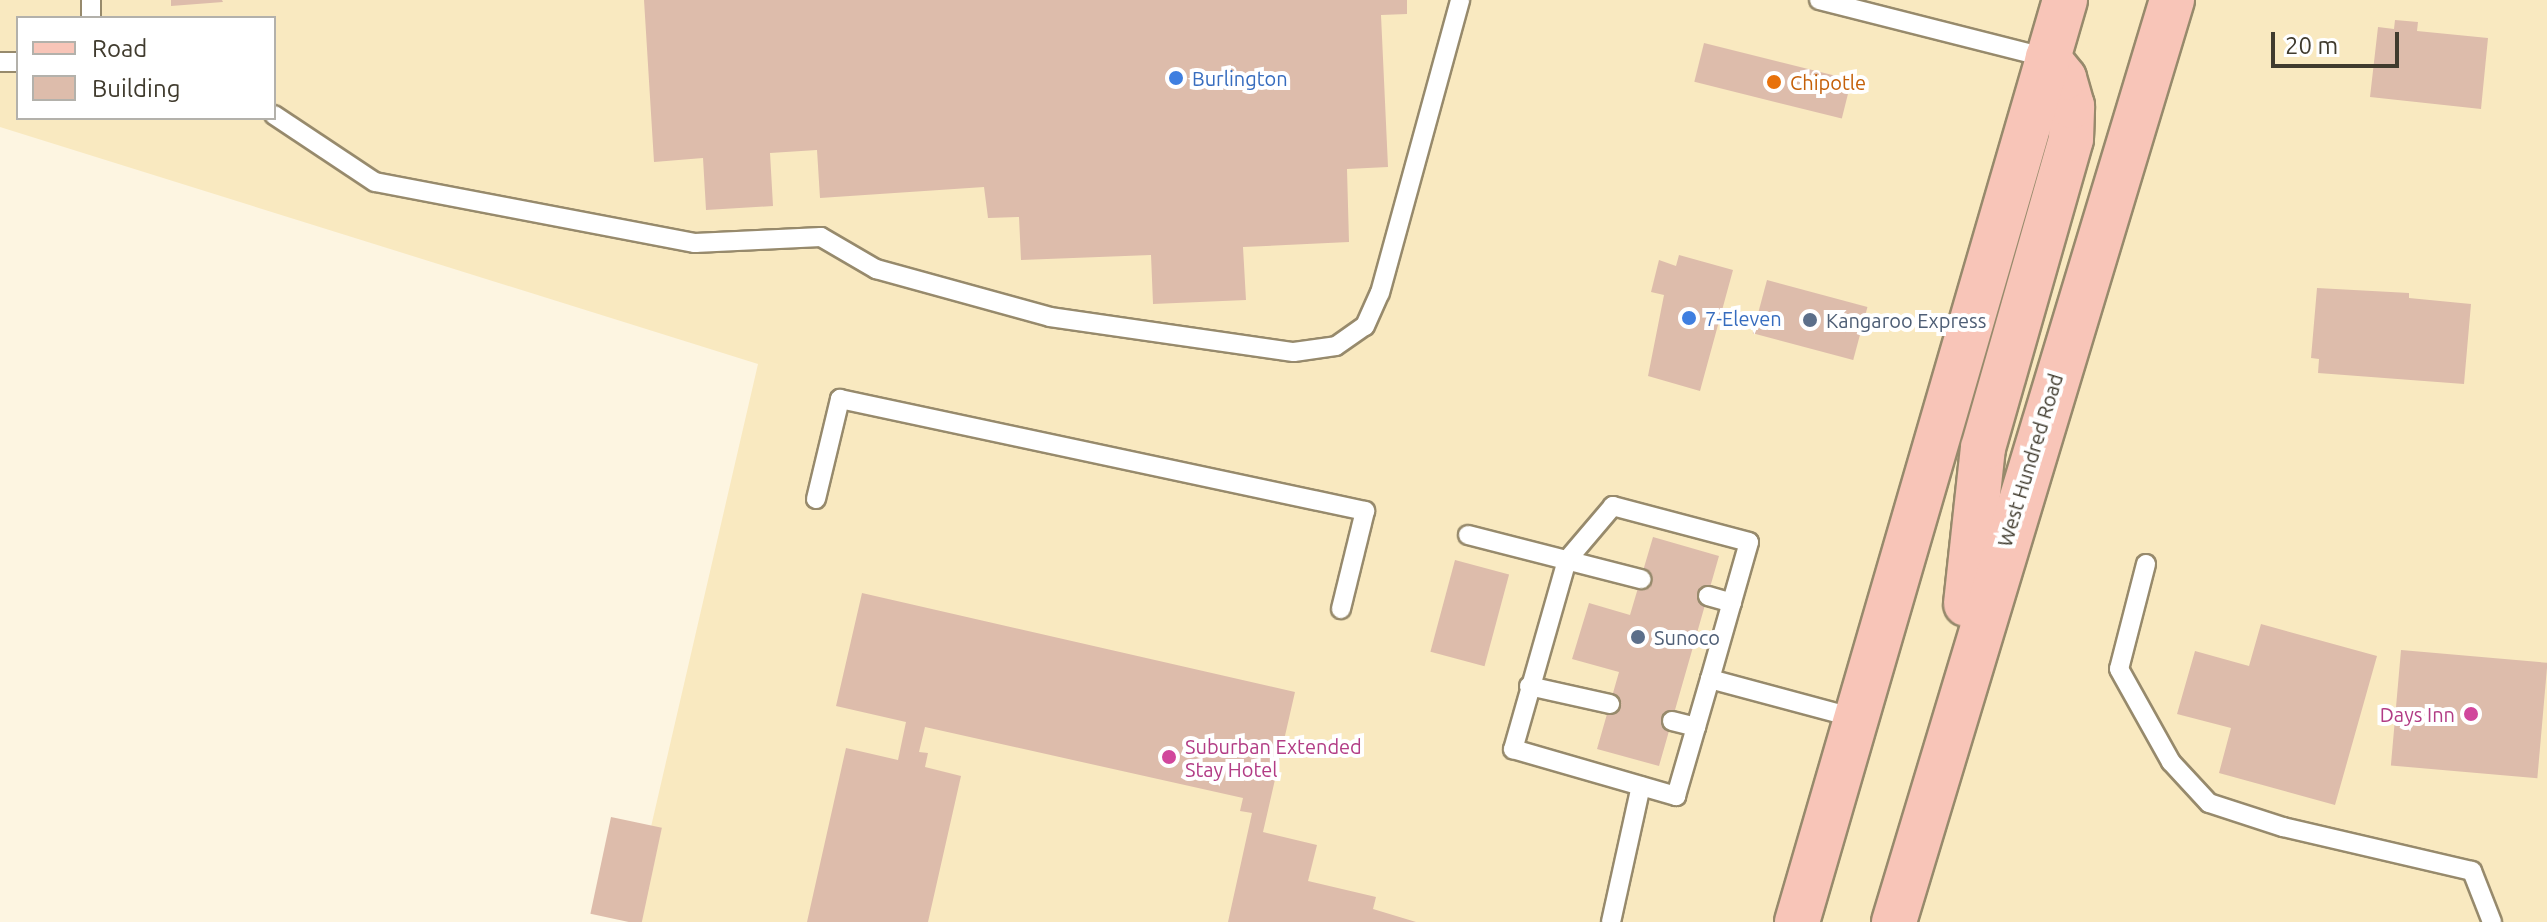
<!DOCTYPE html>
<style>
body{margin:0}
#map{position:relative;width:2547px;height:922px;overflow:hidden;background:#fdf5e1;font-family:Ubuntu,sans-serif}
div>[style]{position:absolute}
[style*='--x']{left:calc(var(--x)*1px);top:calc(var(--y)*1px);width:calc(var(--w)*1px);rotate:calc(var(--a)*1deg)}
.built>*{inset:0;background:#f9e9c0}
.building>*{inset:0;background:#ddbcab;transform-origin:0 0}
.roads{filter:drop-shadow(2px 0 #978a6c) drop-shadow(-2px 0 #978a6c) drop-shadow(0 2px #978a6c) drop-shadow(0 -2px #978a6c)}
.service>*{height:18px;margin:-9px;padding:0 9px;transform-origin:9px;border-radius:9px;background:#fff}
.primary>*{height:44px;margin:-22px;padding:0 22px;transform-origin:22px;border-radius:22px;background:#f8c5b8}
.dots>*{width:22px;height:22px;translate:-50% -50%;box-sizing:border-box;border:4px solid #fff;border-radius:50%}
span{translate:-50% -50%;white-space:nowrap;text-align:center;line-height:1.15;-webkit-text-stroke:8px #fff;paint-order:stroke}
.shop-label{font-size:20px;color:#366cbe}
.left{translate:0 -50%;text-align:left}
.food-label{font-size:20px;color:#c56008}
.service-label{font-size:20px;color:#4e5e75}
.street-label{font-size:20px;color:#403b2e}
.hotel-label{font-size:20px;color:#b23c85}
.right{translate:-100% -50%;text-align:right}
.legend{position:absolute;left:16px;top:16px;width:260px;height:104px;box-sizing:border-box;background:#fff;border:2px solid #b3b1ab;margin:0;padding:10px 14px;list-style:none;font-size:24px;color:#403b2e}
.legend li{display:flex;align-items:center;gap:16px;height:40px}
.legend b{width:40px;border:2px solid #b3b1ab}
.scale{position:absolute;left:2271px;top:32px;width:128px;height:36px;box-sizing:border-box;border:4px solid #403b2e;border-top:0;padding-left:10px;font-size:24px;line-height:28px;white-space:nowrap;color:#403b2e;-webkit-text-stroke:6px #fff;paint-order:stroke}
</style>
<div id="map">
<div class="built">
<div style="clip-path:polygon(evenodd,0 0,2547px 0,2547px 922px,629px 922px,758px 364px,0 127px,0 0,18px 18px,274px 18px,274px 118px,18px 118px,18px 18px)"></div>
</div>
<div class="building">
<div style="clip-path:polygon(171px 0,222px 0,223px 2px,171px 6px)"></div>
<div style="clip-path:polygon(644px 0,1407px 0,1407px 14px,1381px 15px,1388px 167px,1347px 169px,1349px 242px,1243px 247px,1246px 300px,1153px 304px,1151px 255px,1021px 260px,1019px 217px,988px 218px,984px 187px,820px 198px,817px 150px,770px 153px,773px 206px,706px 210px,703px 158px,654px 162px)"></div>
<div style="clip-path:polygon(2395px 20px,2418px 22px,2417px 31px,2488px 38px,2481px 109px,2370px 97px,2378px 27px,2394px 29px)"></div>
<div style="left:1704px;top:43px;width:152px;height:40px;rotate:14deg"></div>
<div style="clip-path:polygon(1679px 255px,1733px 270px,1700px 391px,1648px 376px,1664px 295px,1651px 292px,1659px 260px,1676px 266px)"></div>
<div style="left:1767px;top:280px;width:104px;height:55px;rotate:15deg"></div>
<div style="clip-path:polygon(2317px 288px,2409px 293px,2409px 298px,2471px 304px,2464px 384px,2318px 373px,2319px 359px,2311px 358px)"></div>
<div style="clip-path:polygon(1653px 537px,1719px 556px,1659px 766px,1597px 749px,1619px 672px,1572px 659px,1589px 603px,1630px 615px)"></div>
<div style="left:1455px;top:560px;width:56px;height:95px;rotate:15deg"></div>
<div style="clip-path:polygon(862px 593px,1295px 692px,1263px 832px,1317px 845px,1308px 881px,1376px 897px,1373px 909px,1416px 922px,1228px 922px,1252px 813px,1240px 811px,1243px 798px,925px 727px,919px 752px,928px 753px,925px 767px,961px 776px,928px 922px,807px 922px,846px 748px,898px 760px,906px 722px,836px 706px)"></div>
<div style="clip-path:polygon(2261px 624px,2377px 656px,2335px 805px,2219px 773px,2231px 728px,2177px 714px,2195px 651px,2249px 666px)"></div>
<div style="left:2401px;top:650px;width:147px;height:116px;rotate:5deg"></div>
<div style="left:611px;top:817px;width:52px;height:99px;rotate:12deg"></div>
</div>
<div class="roads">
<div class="service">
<div style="--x:91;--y:0;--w:18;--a:90"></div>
<div style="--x:1819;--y:0;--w:236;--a:14.2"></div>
<div style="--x:0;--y:62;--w:18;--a:0"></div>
<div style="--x:274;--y:115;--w:121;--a:33.6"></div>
<div style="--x:375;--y:182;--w:326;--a:10.8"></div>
<div style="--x:695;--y:243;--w:126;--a:-2.7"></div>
<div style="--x:821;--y:237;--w:64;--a:30.2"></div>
<div style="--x:876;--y:269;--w:180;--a:15.4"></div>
<div style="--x:1050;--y:317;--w:246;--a:8.2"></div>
<div style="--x:1294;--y:352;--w:42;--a:-8.1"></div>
<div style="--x:1336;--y:346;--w:35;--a:-35"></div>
<div style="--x:1365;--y:326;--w:36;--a:-66"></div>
<div style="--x:1380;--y:293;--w:304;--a:-74.7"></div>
<div style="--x:816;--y:499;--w:103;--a:-76.5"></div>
<div style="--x:840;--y:399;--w:537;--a:12.04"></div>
<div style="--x:1365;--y:511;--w:101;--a:103.8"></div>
<div style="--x:1468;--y:535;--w:179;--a:14.3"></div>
<div style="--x:2146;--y:564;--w:108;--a:104.4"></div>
<div style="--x:2119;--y:669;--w:107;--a:60.8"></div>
<div style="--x:2171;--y:762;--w:56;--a:47.2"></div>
<div style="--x:2209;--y:803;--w:78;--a:18"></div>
<div style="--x:2283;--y:827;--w:194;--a:13.1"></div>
<div style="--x:2472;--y:871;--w:55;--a:68.6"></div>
<div style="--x:1708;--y:596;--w:25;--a:16"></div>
<div style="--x:1710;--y:679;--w:142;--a:-74.1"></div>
<div style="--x:1749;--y:542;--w:141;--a:-165.2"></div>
<div style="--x:1613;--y:506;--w:71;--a:130.4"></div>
<div style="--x:1567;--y:560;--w:197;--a:105.9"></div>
<div style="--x:1513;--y:749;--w:170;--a:16.1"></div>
<div style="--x:1676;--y:796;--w:122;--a:-73.8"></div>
<div style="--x:1710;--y:679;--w:151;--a:15"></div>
<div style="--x:1529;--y:686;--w:83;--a:12.5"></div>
<div style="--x:1672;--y:721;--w:25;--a:14"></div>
<div style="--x:1611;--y:922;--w:139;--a:-77.6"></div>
</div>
<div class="primary">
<div style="--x:1966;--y:604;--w:157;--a:-83.8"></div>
<div style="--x:1983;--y:448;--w:321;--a:-74.1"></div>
<div style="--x:2071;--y:139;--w:33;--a:-88"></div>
<div style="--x:2072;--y:106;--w:29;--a:-106"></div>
<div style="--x:2064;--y:78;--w:26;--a:-129"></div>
<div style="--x:1797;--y:922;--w:960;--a:-73.79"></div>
<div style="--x:1894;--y:922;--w:963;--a:-73.22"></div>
</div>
</div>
<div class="dots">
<div style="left:1176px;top:78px;background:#3f7fe0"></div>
<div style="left:1774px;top:82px;background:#e8710a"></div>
<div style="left:1689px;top:318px;background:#3f7fe0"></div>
<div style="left:1810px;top:320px;background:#5c6f8a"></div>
<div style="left:1638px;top:637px;background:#5c6f8a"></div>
<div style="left:2471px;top:714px;background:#d1479c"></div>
<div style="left:1169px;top:757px;background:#d1479c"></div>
</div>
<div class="shop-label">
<span class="left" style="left:1192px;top:78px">Burlington</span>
<span class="left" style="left:1705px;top:318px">7-Eleven</span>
</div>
<div class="food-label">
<span class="left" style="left:1790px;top:82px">Chipotle</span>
</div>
<div class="service-label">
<span class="left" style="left:1826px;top:320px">Kangaroo Express</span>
<span class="left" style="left:1654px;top:637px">Sunoco</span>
</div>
<div class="street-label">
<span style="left:2030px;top:460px;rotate:-73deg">West Hundred Road</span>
</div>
<div class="hotel-label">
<span class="right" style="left:2455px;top:714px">Days Inn</span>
<span class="left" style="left:1185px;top:758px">Suburban Extended<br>Stay Hotel</span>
</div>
<ul class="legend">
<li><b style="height:10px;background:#f8c5b8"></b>Road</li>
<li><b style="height:22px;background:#ddbcab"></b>Building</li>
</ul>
<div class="scale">20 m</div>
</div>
